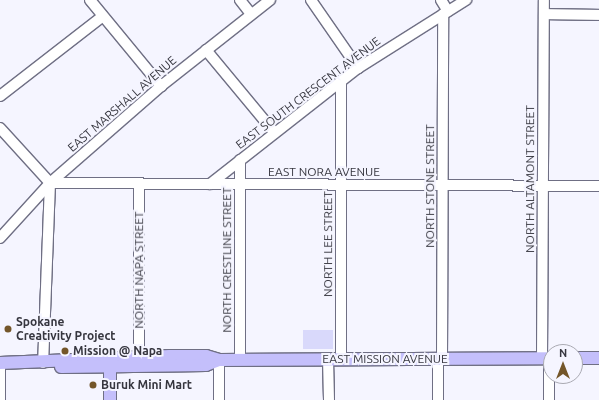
<!DOCTYPE html>
<style>
body{margin:0}
#map{position:relative;width:599px;height:400px;overflow:hidden;background:#f5f5ff;font-family:Ubuntu,sans-serif}
div>[style]{position:absolute}
[style*='--x']{left:calc(var(--x)*1px);top:calc(var(--y)*1px);width:calc(var(--w)*1px);rotate:calc(var(--a)*1deg)}
.green>*{inset:0;background:#d9d9fb;transform-origin:0 0}
.roads{filter:drop-shadow(1px 0 #6f6f84) drop-shadow(-1px 0 #6f6f84) drop-shadow(0 1px #6f6f84) drop-shadow(0 -1px #6f6f84)}
.minor>*{height:10px;margin:-5px;padding:0 5px;transform-origin:5px;border-radius:5px;background:#fff}
.major>*{height:12px;margin:-6px;padding:0 6px;transform-origin:6px;border-radius:6px;background:#c4bffb}
.dots>*{width:11px;height:11px;translate:-50% -50%;box-sizing:border-box;border:2px solid #f5f5ff;border-radius:50%}
span{translate:-50% -50%;white-space:nowrap;text-align:center;line-height:1.15;-webkit-text-stroke:4px #f5f5ff;paint-order:stroke}
.street-label{font-size:12px;color:#36363f}
.poi-label{font-size:12px;color:#36363f;font-weight:700}
.left{translate:0 -50%;text-align:left}
.north{position:absolute;left:543px;top:344px;width:40px;height:40px;box-sizing:border-box;background:#f5f5ff;border:1px solid #a9a9b2;border-radius:50%;rotate:0deg;font-size:11px;font-weight:700;line-height:16px;text-align:center;color:#36363f}
.north::after{content:'';display:block;margin:auto;width:14px;height:18px;background:#74562a;clip-path:polygon(50% 0,100% 100%,50% 72%,0 100%)}
</style>
<div id="map">
<div class="green">
<div style="left:303px;top:330px;width:30px;height:19px"></div>
</div>
<div class="roads">
<div class="minor">
<div style="--x:90;--y:0;--w:112;--a:50.5"></div>
<div style="--x:240;--y:0;--w:18;--a:52"></div>
<div style="--x:311;--y:0;--w:83;--a:55.3"></div>
<div style="--x:441;--y:0;--w:13;--a:58"></div>
<div style="--x:544;--y:14;--w:55;--a:1"></div>
<div style="--x:206;--y:50;--w:107;--a:50.3"></div>
<div style="--x:341;--y:81;--w:278;--a:90"></div>
<div style="--x:0;--y:96;--w:130;--a:-37.8"></div>
<div style="--x:0;--y:128;--w:74;--a:47.7"></div>
<div style="--x:50;--y:183;--w:180;--a:92.2"></div>
<div style="--x:50;--y:183;--w:549;--a:0.31"></div>
<div style="--x:210;--y:184;--w:188;--a:-38.1"></div>
<div style="--x:358;--y:68;--w:128;--a:-32.2"></div>
<div style="--x:0;--y:238;--w:74;--a:-47.7"></div>
<div style="--x:50;--y:183;--w:147;--a:-41.1"></div>
<div style="--x:161;--y:86;--w:139;--a:-38.3"></div>
<div style="--x:139;--y:356;--w:172;--a:-90"></div>
<div style="--x:438;--y:358;--w:42;--a:90"></div>
<div style="--x:442;--y:358;--w:344;--a:-89.8"></div>
<div style="--x:542;--y:358;--w:358;--a:-89.7"></div>
<div style="--x:328;--y:359;--w:41;--a:88.6"></div>
<div style="--x:240;--y:360;--w:200;--a:-90"></div>
<div style="--x:0;--y:400;--w:37;--a:-90"></div>
<div style="--x:219;--y:400;--w:40;--a:-90"></div>
<div style="--x:549;--y:400;--w:42;--a:-90"></div>
</div>
<div class="major">
<div style="--x:575;--y:358;--w:24;--a:0"></div>
<div style="--x:0;--y:363;--w:170;--a:-2.4"></div>
<div style="--x:170;--y:356;--w:36;--a:0"></div>
<div style="--x:206;--y:356;--w:14;--a:17"></div>
<div style="--x:219;--y:360;--w:332;--a:-0.3"></div>
<div style="--x:61;--y:367;--w:145;--a:-0.8"></div>
<div style="--x:206;--y:365;--w:14;--a:-21"></div>
<div style="--x:110;--y:400;--w:40;--a:-90"></div>
</div>
</div>
<div class="dots">
<div style="left:8px;top:329px;background:#74562a"></div>
<div style="left:65px;top:351px;background:#74562a"></div>
<div style="left:93px;top:385px;background:#74562a"></div>
</div>
<div class="street-label">
<span style="left:308px;top:93px;rotate:-37deg">EAST SOUTH CRESCENT AVENUE</span>
<span style="left:122px;top:104px;rotate:-41deg">EAST MARSHALL AVENUE</span>
<span style="left:324px;top:172px">EAST NORA AVENUE</span>
<span style="left:530px;top:179px;rotate:-90deg">NORTH ALTAMONT STREET</span>
<span style="left:430px;top:186px;rotate:-90deg">NORTH STONE STREET</span>
<span style="left:328px;top:244px;rotate:-90deg">NORTH LEE STREET</span>
<span style="left:227px;top:260px;rotate:-90deg">NORTH CRESTLINE STREET</span>
<span style="left:139px;top:270px;rotate:-90deg">NORTH NAPA STREET</span>
<span style="left:385px;top:359px">EAST MISSION AVENUE</span>
</div>
<div class="poi-label">
<span class="left" style="left:16px;top:329px">Spokane<br>Creativity Project</span>
<span class="left" style="left:73px;top:351px">Mission @ Napa</span>
<span class="left" style="left:101px;top:385px">Buruk Mini Mart</span>
</div>
<div class="north">N</div>
</div>
